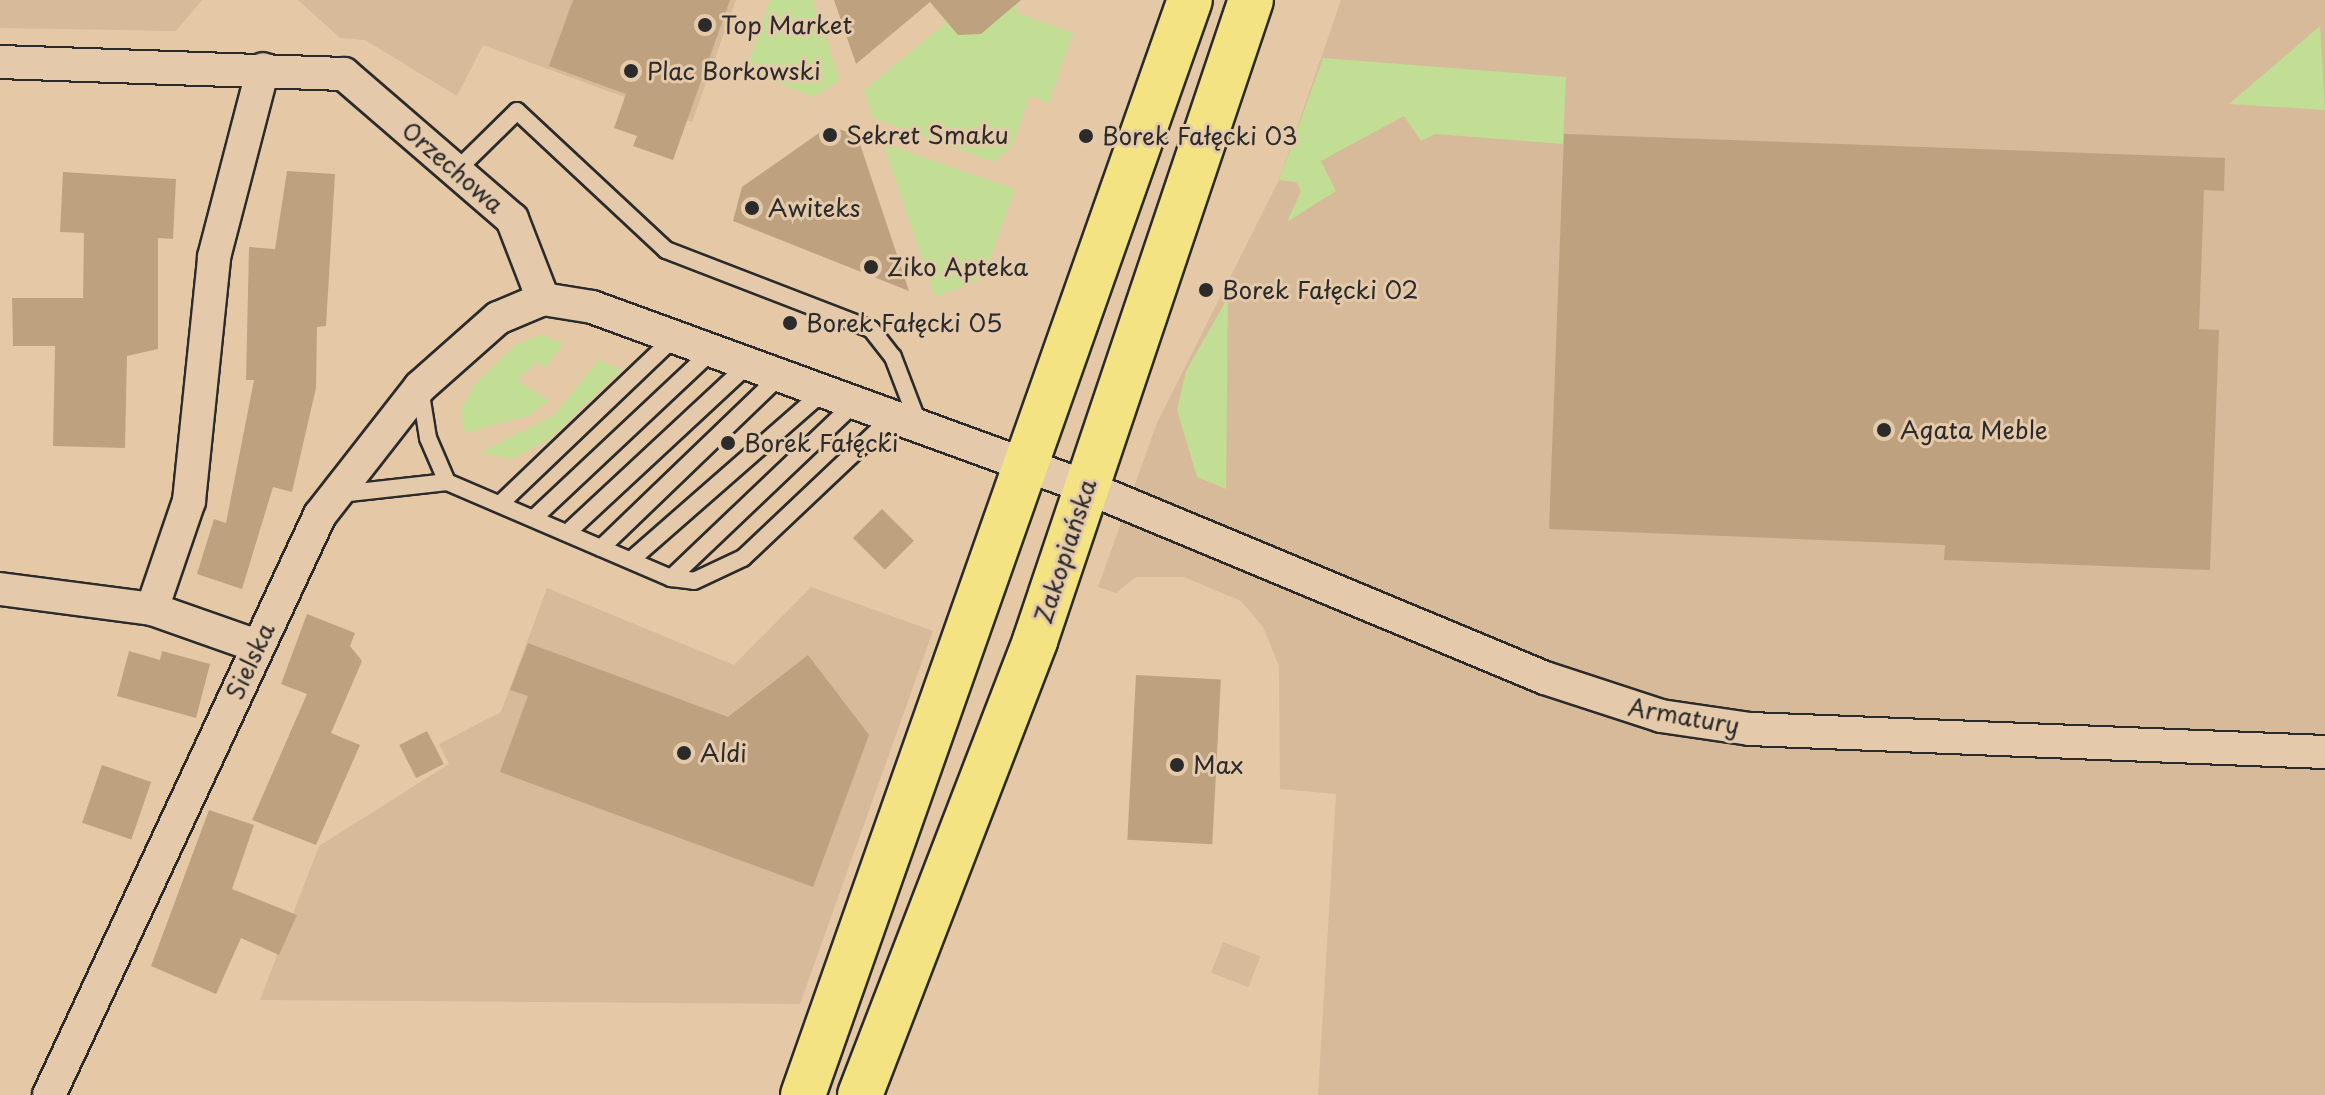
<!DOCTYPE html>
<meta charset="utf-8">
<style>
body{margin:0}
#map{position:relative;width:2325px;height:1095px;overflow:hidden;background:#e5c9a7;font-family:"Playpen Sans",sans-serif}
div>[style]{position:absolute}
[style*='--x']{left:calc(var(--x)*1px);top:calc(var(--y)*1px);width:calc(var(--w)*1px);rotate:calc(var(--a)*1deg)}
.built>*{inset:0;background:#d6ba99;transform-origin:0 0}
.green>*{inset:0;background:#c2dd94}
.building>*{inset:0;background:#bea280;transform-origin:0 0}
.roads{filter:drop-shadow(2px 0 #2b2b2b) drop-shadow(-2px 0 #2b2b2b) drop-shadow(0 2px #2b2b2b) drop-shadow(0 -2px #2b2b2b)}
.service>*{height:16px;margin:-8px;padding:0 8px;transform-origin:8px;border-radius:8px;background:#e4caab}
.minor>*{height:32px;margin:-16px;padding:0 16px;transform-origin:16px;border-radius:16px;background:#e4caab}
.primary>*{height:44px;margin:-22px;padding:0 22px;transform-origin:22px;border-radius:22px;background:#f4e382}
.dots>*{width:22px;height:22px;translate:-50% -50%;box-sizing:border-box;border:4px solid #e4caab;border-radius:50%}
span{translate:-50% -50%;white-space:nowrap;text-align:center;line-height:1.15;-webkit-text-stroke:6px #e4caab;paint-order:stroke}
.poi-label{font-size:24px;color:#2b2b2b}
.left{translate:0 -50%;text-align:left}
.street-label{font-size:24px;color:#2b2b2b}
</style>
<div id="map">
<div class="built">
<div style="clip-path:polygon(0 0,202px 0,176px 31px,0 28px)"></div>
<div style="clip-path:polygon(298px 0,736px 0,692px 122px,483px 45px,457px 96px,365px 40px,340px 38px)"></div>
<div style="clip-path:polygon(1341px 0,2325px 0,2325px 1095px,1318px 1095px,1336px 794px,1280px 789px,1279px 666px,1263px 627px,1241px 601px,1184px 577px,1136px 577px,1116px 593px,1098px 587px,1157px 423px,1279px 180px)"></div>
<div style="clip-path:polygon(811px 587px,933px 631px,800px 1004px,260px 1000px,319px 846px,449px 764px,439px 744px,501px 712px,547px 588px,734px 665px)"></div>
<div style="left:1223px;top:942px;width:40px;height:33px;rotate:21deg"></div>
</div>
<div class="green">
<div style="clip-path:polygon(770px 0,813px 0,840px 80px,814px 97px,746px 71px)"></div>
<div style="clip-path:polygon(1018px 0,1015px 12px,1073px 33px,1049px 103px,1030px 96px,1012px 147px,993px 162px,873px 118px,864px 90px,947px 22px,958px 35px,987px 30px,967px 5px)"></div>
<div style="clip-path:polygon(2320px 26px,2325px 110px,2229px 104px)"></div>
<div style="clip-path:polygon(1323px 58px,1566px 77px,1563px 144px,1435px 134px,1421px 141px,1404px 116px,1321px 161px,1336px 191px,1287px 222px,1301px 191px,1296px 182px,1279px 180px)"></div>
<div style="clip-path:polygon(883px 143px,1015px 189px,983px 279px,935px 297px)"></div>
<div style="clip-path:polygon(1228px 297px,1226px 489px,1197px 477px,1177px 410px,1186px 371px)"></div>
<div style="clip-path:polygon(542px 334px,563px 344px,545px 368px,538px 361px,517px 380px,549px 401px,528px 416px,464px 433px,461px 410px,474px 385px,514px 346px)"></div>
<div style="clip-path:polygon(599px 360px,621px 370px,550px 438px,512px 459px,480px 453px,554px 415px)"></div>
</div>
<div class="building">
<div style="clip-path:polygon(573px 0,730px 0,673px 160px,633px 146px,637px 136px,614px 128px,626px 94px,549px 66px)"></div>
<div style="clip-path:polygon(834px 0,1021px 0,981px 34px,958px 35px,930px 2px,856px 64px)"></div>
<div style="clip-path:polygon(829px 126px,857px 135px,909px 291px,733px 221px,742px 187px)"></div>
<div style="clip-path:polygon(1564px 134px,2225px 158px,2224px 191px,2204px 190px,2199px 329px,2219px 330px,2210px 570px,1944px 560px,1945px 545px,1549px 529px)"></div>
<div style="clip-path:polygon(287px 171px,335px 174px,326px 326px,317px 327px,316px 388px,292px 492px,273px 487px,242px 589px,197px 574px,214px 519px,226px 523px,254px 380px,246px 380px,249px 247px,275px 249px)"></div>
<div style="clip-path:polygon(63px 172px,176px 179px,173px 239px,158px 238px,158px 349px,127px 356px,125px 448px,53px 446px,55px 346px,13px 346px,12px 298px,83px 298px,84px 233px,60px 232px)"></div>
<div style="left:882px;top:509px;width:45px;height:41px;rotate:45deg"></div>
<div style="clip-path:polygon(307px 614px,355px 633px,350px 646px,362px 661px,331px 733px,360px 745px,316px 845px,252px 820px,307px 694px,281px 684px)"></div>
<div style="clip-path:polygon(528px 643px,728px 717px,808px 655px,869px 735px,813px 887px,500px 772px,528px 696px,510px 690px)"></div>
<div style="clip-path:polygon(129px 651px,160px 660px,162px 651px,210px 664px,196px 718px,117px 696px)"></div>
<div style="left:1136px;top:675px;width:85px;height:165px;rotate:3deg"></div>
<div style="left:427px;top:731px;width:37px;height:31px;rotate:63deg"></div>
<div style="left:102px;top:765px;width:52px;height:61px;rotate:19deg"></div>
<div style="clip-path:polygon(209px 810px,254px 825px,232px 889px,297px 915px,279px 955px,241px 938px,216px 994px,151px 966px)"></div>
</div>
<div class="roads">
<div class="service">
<div style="--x:459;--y:168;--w:81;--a:-44.5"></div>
<div style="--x:517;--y:111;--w:204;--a:43"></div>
<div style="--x:666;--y:250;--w:220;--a:21.1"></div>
<div style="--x:871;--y:329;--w:36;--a:52"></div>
<div style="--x:893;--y:357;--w:73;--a:69.1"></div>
<div style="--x:420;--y:388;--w:51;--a:80.9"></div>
<div style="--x:428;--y:438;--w:48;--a:66.6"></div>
<div style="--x:340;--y:494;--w:108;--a:-6.4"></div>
<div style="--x:447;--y:482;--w:244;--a:23.2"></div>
<div style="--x:671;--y:578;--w:23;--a:7"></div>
<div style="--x:694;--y:581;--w:54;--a:-25.1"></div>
<div style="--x:743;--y:558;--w:207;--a:-43.4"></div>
<div style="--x:500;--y:504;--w:242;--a:-43.7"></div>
<div style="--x:534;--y:518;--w:244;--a:-43.2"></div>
<div style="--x:567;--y:533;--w:248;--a:-42.9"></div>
<div style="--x:601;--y:548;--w:250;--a:-43.9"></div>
<div style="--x:631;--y:560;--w:257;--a:-41.2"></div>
<div style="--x:671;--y:578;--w:254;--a:-43.6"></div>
</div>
<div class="minor">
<div style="--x:0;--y:62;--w:344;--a:2"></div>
<div style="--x:344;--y:74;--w:222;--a:40.8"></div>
<div style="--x:512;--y:219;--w:86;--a:68.8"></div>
<div style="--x:0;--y:589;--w:153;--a:7.5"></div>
<div style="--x:152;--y:609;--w:111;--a:19.4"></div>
<div style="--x:152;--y:609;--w:114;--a:-71.1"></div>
<div style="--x:189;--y:501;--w:245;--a:-84.1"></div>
<div style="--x:214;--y:257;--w:194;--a:-75.4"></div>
<div style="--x:49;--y:1095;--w:640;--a:-64.96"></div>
<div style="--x:320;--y:515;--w:162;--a:-52"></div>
<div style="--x:420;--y:387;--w:104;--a:-41.5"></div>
<div style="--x:498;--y:318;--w:49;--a:-22.9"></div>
<div style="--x:543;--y:299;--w:50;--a:9.3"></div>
<div style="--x:592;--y:307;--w:526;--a:20.02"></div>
<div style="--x:1086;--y:487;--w:497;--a:22.6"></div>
<div style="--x:1545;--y:678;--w:122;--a:18.1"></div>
<div style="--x:1661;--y:716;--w:90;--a:8.3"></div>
<div style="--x:1750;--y:729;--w:575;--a:2.29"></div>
</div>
<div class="primary">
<div style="--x:803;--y:1095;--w:1161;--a:-70.54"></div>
<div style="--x:860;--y:1095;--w:487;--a:-68.9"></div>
<div style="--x:1035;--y:641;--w:676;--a:-71.38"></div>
</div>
</div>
<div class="dots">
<div style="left:705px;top:25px;background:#2b2b2b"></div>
<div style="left:631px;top:71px;background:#2b2b2b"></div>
<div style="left:830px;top:135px;background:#2b2b2b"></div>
<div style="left:1086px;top:136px;background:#2b2b2b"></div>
<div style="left:752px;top:208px;background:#2b2b2b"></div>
<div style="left:871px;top:267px;background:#2b2b2b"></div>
<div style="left:1206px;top:290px;background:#2b2b2b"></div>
<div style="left:790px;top:323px;background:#2b2b2b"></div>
<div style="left:1884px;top:430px;background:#2b2b2b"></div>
<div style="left:728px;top:443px;background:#2b2b2b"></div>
<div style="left:684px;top:753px;background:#2b2b2b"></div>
<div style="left:1177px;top:765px;background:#2b2b2b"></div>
</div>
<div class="poi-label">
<span class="left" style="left:721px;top:25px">Top Market</span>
<span class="left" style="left:647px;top:71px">Plac Borkowski</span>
<span class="left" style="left:846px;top:135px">Sekret Smaku</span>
<span class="left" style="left:1102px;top:136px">Borek Fałęcki 03</span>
<span class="left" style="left:768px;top:208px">Awiteks</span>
<span class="left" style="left:887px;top:267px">Ziko Apteka</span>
<span class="left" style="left:1222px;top:290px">Borek Fałęcki 02</span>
<span class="left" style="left:806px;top:323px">Borek Fałęcki 05</span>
<span class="left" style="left:1900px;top:430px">Agata Meble</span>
<span class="left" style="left:744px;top:443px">Borek Fałęcki</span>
<span class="left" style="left:700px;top:753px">Aldi</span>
<span class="left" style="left:1193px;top:765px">Max</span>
</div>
<div class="street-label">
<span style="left:453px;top:167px;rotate:41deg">Orzechowa</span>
<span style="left:1065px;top:551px;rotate:-72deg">Zakopiańska</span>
<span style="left:250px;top:661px;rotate:-65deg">Sielska</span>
<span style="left:1684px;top:716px;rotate:10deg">Armatury</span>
</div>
</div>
